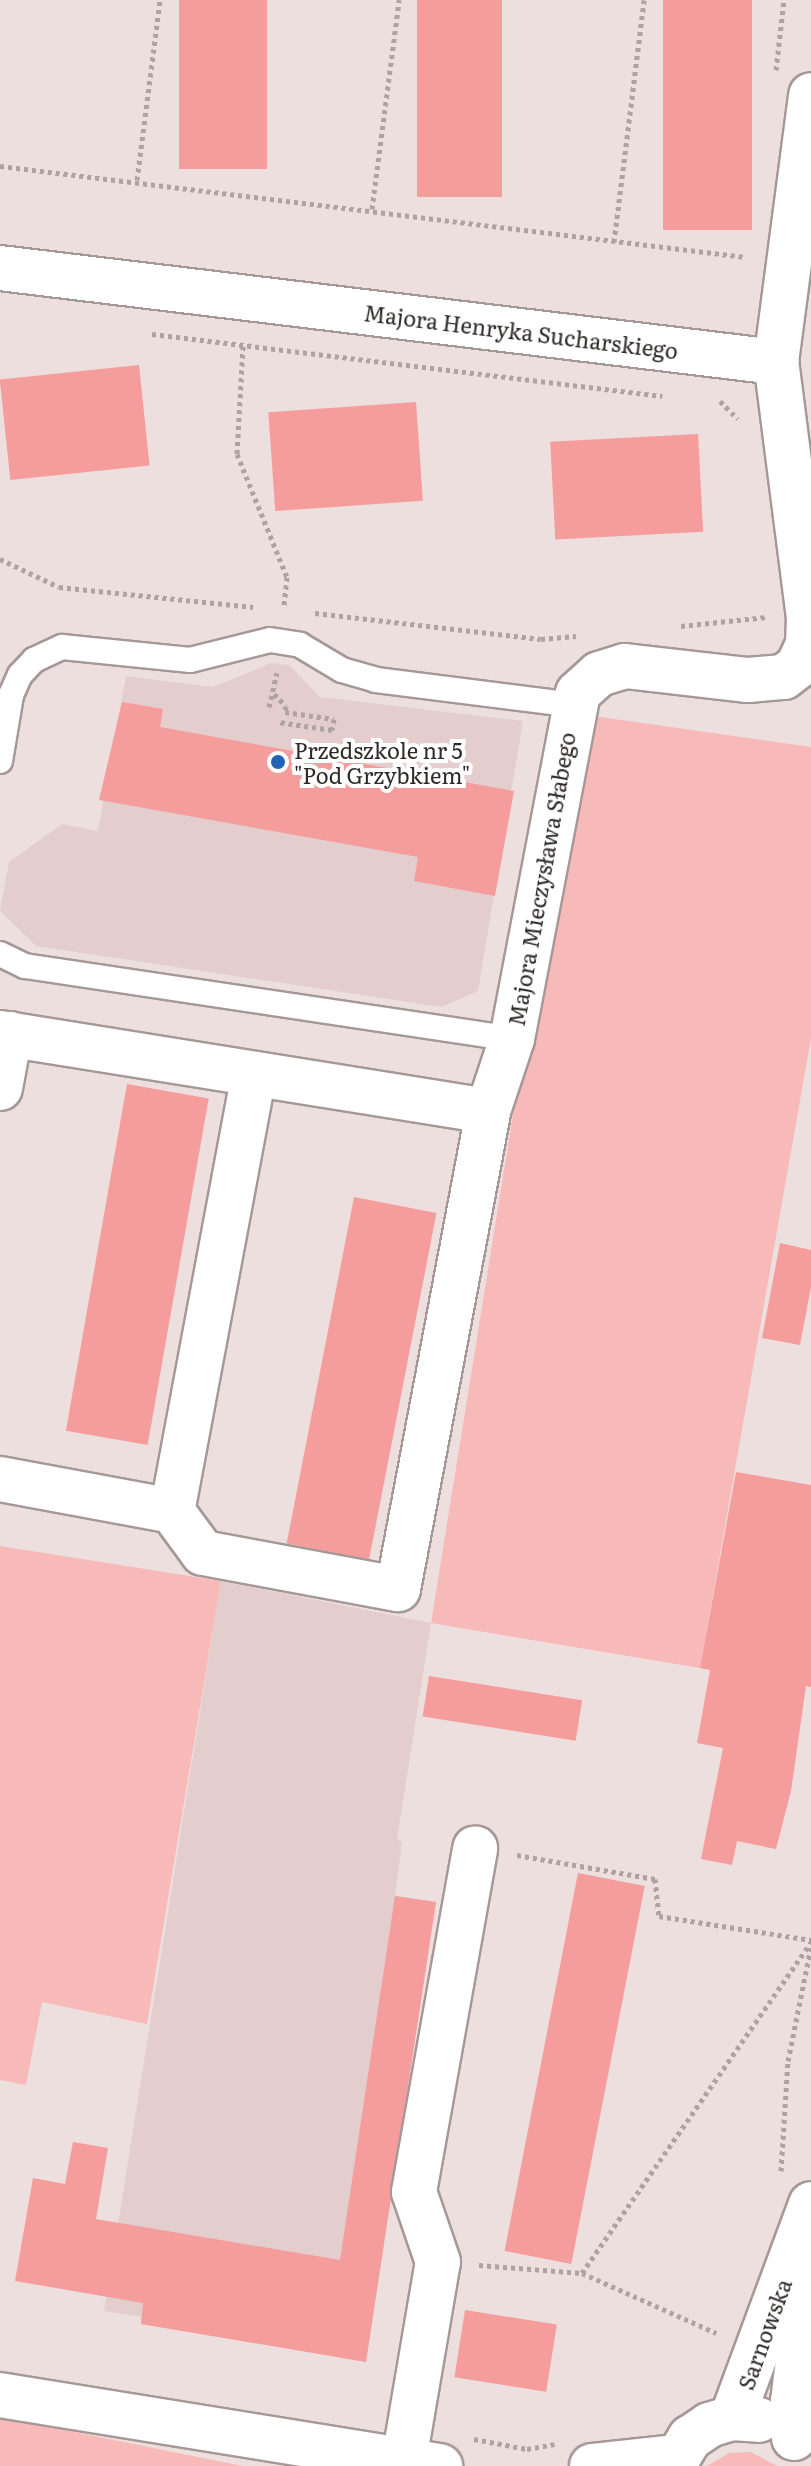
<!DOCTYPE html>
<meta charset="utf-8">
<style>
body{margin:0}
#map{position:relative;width:811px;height:2466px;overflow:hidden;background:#eddfde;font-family:Literata,serif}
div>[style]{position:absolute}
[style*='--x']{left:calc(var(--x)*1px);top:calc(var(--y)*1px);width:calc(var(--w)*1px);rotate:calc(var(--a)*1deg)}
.built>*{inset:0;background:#e3cecd}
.green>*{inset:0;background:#f7bab8}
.building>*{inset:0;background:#f49d9c;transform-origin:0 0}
.path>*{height:5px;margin-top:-2.5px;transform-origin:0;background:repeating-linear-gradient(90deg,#aea3a2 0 4px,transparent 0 8px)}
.roads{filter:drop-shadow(2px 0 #a59897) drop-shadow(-2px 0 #a59897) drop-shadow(0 2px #a59897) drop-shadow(0 -2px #a59897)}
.service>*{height:24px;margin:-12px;padding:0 12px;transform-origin:12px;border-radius:12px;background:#fff}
.minor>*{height:44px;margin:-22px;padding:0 22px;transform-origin:22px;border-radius:22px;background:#fff}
.tertiary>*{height:44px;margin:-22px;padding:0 22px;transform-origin:22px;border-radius:22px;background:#fff}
.secondary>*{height:44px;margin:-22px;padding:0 22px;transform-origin:22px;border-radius:22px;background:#fff}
.dots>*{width:22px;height:22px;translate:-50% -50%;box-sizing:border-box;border:4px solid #fff;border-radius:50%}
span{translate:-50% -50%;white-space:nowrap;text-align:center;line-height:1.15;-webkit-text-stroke:8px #fff;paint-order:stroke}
.street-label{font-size:22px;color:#2f2a29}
.poi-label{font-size:22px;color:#2f2a29}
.left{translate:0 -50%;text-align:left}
</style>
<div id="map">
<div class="built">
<div style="clip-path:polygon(271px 663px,289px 665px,320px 697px,523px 721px,478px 991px,441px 1007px,36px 946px,0 911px,9px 862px,62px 824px,98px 831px,126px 676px,213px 687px)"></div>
<div style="clip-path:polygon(221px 1581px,431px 1623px,397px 1840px,402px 1842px,395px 1896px,436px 1902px,366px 2362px,325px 2355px,326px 2349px,293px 2349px,141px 2324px,141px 2317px,104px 2311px)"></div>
</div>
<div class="green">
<div style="clip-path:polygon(593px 716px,811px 747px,811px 1038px,700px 1668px,431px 1623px,517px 1090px)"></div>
<div style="clip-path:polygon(0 1546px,221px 1581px,147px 2024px,42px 2002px,26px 2085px,0 2080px)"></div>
<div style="clip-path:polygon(0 2419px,55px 2428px,242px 2466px,0 2466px)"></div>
<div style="clip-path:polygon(751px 2452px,777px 2466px,707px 2466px,729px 2453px)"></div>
</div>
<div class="building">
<div style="left:179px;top:0;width:88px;height:169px"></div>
<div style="left:417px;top:0;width:85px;height:197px"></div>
<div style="left:663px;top:0;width:89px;height:230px"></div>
<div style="left:139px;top:365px;width:101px;height:140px;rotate:84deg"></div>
<div style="left:416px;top:402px;width:99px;height:148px;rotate:86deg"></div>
<div style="left:698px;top:434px;width:98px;height:148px;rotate:87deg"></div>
<div style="clip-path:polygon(122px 702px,163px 709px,160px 727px,514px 791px,495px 896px,414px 881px,418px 857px,99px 800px)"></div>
<div style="left:127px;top:1084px;width:83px;height:352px;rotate:10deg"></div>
<div style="left:354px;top:1197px;width:84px;height:353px;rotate:11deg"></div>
<div style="clip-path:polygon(780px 1243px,811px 1250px,811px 1287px,800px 1345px,762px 1338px)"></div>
<div style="clip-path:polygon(736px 1472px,811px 1485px,811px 1687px,806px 1686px,791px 1791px,776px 1849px,737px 1841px,732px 1865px,701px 1859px,723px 1748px,697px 1743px,710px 1670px,700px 1668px)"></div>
<div style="left:429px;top:1676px;width:155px;height:41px;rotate:9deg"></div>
<div style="left:578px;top:1873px;width:68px;height:385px;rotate:11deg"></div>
<div style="clip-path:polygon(395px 1896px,436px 1902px,366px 2362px,141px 2324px,143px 2303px,15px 2281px,33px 2178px,65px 2184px,73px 2142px,108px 2148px,96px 2219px,340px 2260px)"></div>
<div style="left:465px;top:2310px;width:93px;height:68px;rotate:9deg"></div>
</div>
<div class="path">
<div style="--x:776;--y:70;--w:70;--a:-83.5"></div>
<div style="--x:0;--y:166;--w:751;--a:6.96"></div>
<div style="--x:137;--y:180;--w:181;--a:-82.7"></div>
<div style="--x:372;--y:209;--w:211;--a:-82.6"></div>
<div style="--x:614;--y:242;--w:244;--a:-82.9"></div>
<div style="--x:152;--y:334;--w:514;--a:6.93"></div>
<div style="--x:243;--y:346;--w:108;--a:93.2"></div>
<div style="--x:237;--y:454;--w:133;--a:67.9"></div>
<div style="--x:287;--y:577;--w:31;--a:96"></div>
<div style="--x:720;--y:401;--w:25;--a:45"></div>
<div style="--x:0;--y:559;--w:65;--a:25.4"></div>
<div style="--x:59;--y:587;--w:195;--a:5.9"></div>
<div style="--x:315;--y:613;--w:227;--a:6.6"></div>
<div style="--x:541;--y:639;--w:35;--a:-5"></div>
<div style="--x:681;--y:626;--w:86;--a:-6"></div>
<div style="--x:274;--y:694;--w:17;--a:45"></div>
<div style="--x:286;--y:706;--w:6;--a:99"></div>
<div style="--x:285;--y:712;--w:49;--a:8.1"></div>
<div style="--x:334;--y:719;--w:11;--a:100"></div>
<div style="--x:332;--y:730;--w:54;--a:-171.4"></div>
<div style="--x:269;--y:707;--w:35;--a:-77"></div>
<div style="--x:517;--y:1855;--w:140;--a:9.9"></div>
<div style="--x:655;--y:1879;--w:37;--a:84"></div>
<div style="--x:659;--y:1916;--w:154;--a:9"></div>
<div style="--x:781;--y:2171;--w:110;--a:-86.4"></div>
<div style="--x:788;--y:2061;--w:116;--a:-78.6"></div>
<div style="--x:479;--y:2265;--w:103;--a:4.4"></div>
<div style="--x:582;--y:2273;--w:402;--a:-55.3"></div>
<div style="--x:582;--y:2273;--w:147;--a:24.1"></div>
<div style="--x:474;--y:2439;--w:54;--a:10.7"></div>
<div style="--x:527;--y:2449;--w:28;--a:-10"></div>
</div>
<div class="roads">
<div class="service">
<div style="--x:0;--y:761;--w:67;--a:-80.5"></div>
<div style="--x:11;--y:695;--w:22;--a:-66"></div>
<div style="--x:20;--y:675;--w:21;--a:-47"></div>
<div style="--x:34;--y:660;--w:31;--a:-25"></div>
<div style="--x:62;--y:647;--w:129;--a:5.8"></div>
<div style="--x:190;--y:660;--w:82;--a:-14"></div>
<div style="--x:270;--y:640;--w:30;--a:9"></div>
<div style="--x:300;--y:645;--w:49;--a:30.8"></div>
<div style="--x:342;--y:670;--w:35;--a:16"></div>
<div style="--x:376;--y:680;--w:199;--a:7.2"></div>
<div style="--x:0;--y:954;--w:28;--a:26"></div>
<div style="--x:25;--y:966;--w:492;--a:8.5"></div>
</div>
<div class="minor">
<div style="--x:0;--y:268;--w:782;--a:6.91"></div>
<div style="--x:0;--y:1033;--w:494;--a:9.1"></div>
<div style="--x:488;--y:1111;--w:76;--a:-71.6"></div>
<div style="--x:512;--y:1039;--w:352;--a:-79.2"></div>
<div style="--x:578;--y:693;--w:28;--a:-42"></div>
<div style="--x:599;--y:674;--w:27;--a:-17"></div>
<div style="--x:625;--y:666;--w:124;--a:6.5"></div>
<div style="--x:748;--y:680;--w:36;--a:-5"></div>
<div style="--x:784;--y:677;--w:18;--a:-38"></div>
<div style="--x:798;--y:666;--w:23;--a:-65"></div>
<div style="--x:808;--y:645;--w:27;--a:-88"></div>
<div style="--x:809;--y:618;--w:258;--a:-97.3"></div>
<div style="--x:776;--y:362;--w:269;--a:-82.5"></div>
<div style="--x:254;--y:1074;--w:445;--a:100.6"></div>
<div style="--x:172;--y:1511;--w:52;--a:53.6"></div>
<div style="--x:203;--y:1553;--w:198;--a:10.5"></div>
<div style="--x:398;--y:1589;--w:486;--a:-79.3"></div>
<div style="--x:0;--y:1088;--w:55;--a:-79.5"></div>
<div style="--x:0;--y:1479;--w:175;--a:10.5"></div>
<div style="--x:404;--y:2460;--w:201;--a:-80.3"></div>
<div style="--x:438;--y:2262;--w:74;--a:-108.9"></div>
<div style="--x:414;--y:2192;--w:349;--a:-79.9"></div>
</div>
<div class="tertiary">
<div style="--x:0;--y:2395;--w:446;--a:9.2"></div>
<div style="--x:592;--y:2466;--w:84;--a:-6.1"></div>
</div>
<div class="secondary">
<div style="--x:732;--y:2418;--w:228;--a:-69.7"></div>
<div style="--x:794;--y:2438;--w:36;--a:-92"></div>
<div style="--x:793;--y:2402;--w:142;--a:-83.1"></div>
<div style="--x:673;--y:2466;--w:33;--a:-59"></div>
<div style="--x:690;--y:2438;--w:23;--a:-34"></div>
<div style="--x:709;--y:2425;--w:24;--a:-17"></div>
<div style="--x:732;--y:2418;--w:27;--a:4"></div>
</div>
</div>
<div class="dots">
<div style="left:278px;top:762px;background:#2163b4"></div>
</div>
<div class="street-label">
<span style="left:521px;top:331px;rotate:7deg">Majora Henryka Sucharskiego</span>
<span style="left:541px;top:879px;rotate:-80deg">Majora Mieczysława Słabego</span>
<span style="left:764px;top:2334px;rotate:-70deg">Sarnowska</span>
</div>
<div class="poi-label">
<span class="left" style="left:294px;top:762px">Przedszkole nr 5<br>"Pod Grzybkiem"</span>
</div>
</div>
